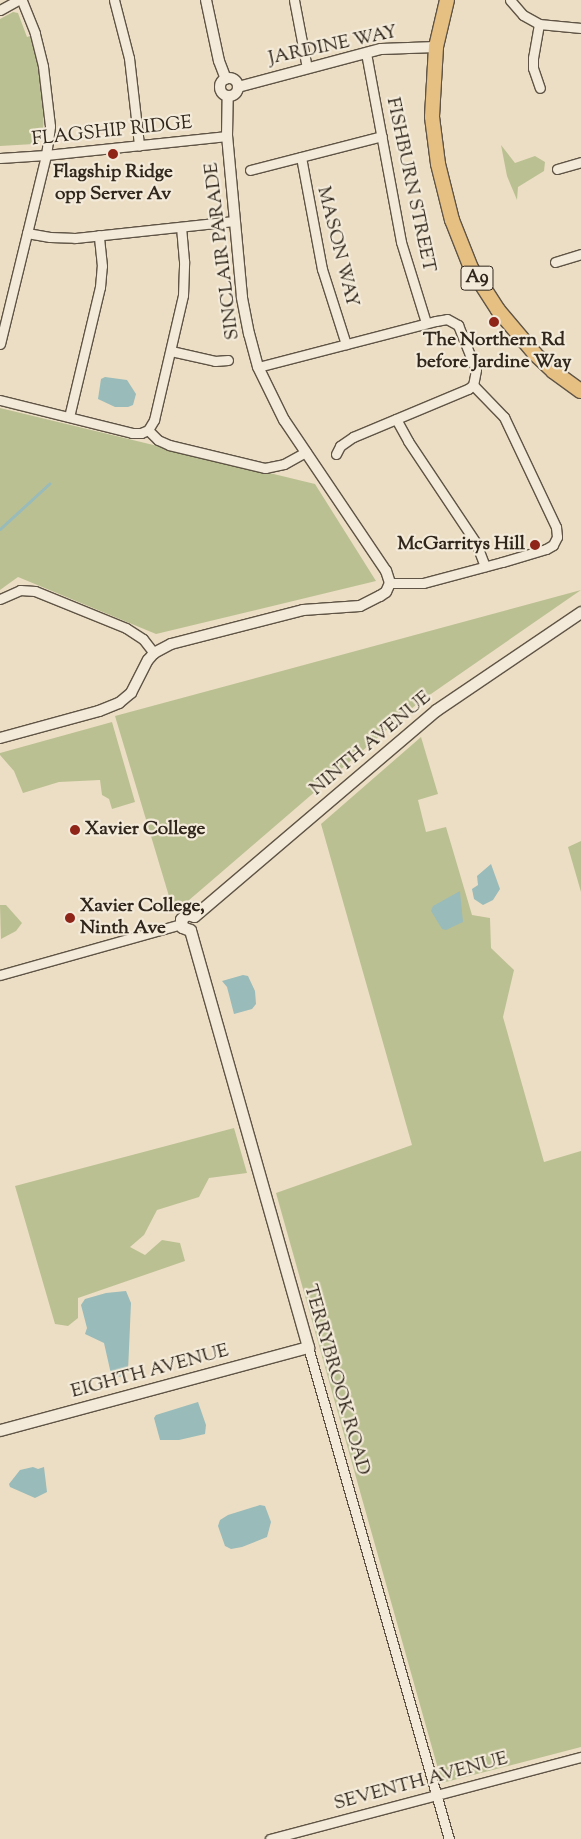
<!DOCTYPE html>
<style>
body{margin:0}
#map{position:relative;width:581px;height:1839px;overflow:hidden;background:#ecdec4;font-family:"Sorts Mill Goudy",serif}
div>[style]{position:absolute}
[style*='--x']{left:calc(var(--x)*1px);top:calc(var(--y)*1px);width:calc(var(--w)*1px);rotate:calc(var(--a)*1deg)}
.green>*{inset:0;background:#bbc092}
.water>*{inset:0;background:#99bbb9}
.stream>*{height:2.5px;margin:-1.25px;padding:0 1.25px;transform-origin:1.25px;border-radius:1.25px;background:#99bbb9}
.roads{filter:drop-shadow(1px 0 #5f5445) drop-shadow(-1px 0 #5f5445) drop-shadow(0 1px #5f5445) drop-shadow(0 -1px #5f5445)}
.minor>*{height:9px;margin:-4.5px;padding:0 4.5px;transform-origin:4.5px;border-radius:4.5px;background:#f3ead9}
.tertiary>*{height:10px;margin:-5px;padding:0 5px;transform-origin:5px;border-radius:5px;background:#f3ead9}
.tertiary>.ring{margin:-5px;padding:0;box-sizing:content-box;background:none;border:10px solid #f3ead9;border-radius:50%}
.secondary>*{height:11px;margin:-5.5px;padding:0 5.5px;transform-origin:5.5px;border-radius:5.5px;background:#f3ead9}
.trunk>*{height:14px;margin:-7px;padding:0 7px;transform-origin:7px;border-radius:7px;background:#e6bf82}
.dots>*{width:14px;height:14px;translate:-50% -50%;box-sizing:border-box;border:2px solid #f3ead9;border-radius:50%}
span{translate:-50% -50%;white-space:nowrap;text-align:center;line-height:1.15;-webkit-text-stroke:4.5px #f3ead9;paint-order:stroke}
.shield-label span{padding:1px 4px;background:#f3ead9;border:1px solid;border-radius:4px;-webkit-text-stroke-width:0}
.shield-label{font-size:18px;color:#30261b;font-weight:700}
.street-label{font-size:19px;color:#30261b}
.poi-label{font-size:19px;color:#30261b;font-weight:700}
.right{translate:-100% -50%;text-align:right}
.left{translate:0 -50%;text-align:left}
</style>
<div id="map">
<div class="green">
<div style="clip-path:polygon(13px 12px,18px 13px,27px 37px,30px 36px,36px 57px,44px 101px,43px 138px,34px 144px,0 146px,0 19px)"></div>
<div style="clip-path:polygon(501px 145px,515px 163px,535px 156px,545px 162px,544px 171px,518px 187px,517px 200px,507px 176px)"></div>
<div style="clip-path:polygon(0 408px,315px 484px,376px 581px,156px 634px,18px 577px,0 590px)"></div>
<div style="clip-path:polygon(581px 590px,418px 703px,174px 913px,115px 716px)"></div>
<div style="clip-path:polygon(112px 722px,135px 802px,112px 809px,109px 799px,102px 795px,100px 780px,59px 782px,23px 793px,14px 771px,0 755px,0 753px)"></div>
<div style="clip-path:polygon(421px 737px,438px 794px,418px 800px,426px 832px,446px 827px,472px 915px,490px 918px,491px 948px,514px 970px,503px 1017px,544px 1162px,581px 1151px,581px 1747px,442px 1783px,276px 1193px,412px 1145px,321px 824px)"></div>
<div style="clip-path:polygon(581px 841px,581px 892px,568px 847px)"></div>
<div style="clip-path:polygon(0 905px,6px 905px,22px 923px,16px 931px,1px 939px)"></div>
<div style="clip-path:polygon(234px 1128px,247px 1173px,209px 1178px,199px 1197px,157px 1210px,144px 1235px,130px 1247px,145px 1255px,162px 1240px,180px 1243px,185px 1261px,78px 1298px,78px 1318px,68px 1326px,55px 1324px,15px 1186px)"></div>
</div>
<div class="water">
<div style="clip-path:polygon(105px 377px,127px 380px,136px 394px,133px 405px,128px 407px,115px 407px,98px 399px,101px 379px)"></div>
<div style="clip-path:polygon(491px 864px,500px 889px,493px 900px,483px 905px,474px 899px,472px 889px,478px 885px,477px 876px)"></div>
<div style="clip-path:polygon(460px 891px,463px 922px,446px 930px,442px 929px,431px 911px,433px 906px)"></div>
<div style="clip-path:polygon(243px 975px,248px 976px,255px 991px,256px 1004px,252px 1009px,234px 1014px,227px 987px,222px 981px)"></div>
<div style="clip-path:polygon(126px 1291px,131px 1303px,128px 1371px,120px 1377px,111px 1374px,104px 1343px,85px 1334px,87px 1328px,81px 1305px,85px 1299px,106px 1293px)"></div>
<div style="clip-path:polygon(198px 1402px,206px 1425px,205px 1434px,179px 1440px,160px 1440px,154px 1418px,156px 1415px)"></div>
<div style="clip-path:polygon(33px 1467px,38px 1469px,44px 1467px,47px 1492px,35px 1498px,10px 1487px,9px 1484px,20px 1470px)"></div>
<div style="clip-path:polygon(260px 1505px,265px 1506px,271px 1522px,267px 1537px,242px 1547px,231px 1549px,225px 1546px,218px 1526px,220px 1520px,228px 1515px)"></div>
</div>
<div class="stream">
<div style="--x:0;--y:529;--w:67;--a:-42.6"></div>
</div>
<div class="roads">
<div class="minor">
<div style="--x:114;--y:0;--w:60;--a:75.5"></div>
<div style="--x:129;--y:58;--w:88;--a:83.4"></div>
<div style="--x:294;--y:0;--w:69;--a:79.2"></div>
<div style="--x:510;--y:0;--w:20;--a:49"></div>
<div style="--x:523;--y:15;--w:18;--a:29"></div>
<div style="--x:539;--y:24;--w:42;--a:5.4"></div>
<div style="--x:0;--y:10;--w:21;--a:-29"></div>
<div style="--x:539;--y:24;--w:35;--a:100"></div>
<div style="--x:533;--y:58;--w:10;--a:90"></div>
<div style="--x:533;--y:68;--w:21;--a:71"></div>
<div style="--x:366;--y:53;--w:192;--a:79.5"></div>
<div style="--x:401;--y:242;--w:85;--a:72.8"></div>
<div style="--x:301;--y:157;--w:114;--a:79.4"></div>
<div style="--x:322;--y:269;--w:79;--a:72.3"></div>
<div style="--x:0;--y:158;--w:46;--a:-3.7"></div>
<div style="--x:46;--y:155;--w:182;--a:-6"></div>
<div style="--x:557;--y:169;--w:25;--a:-16"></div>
<div style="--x:250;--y:170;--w:136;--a:-14.4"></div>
<div style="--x:27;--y:233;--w:23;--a:10"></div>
<div style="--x:50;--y:237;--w:25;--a:2"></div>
<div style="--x:75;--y:238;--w:160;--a:-6.1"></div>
<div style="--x:555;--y:262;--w:27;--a:-17"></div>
<div style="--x:0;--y:344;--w:195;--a:-76.3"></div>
<div style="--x:46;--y:155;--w:29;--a:-82"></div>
<div style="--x:50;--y:126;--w:60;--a:-96.7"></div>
<div style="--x:43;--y:66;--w:34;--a:-104"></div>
<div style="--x:35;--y:33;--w:35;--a:-112"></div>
<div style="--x:171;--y:351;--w:45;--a:12.8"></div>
<div style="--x:215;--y:361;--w:13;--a:-4"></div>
<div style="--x:258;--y:367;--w:184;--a:-14.5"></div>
<div style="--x:436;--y:321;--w:11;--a:-10"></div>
<div style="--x:447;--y:319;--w:13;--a:29"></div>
<div style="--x:458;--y:325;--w:48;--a:68.2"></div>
<div style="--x:476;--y:370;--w:15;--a:101"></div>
<div style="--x:473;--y:385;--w:45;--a:45.9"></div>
<div style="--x:504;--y:417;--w:122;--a:64.7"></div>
<div style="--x:556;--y:527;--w:10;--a:84"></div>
<div style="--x:557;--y:537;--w:9;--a:117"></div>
<div style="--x:553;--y:545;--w:8;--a:150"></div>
<div style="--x:546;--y:549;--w:46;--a:163.5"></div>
<div style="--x:502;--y:562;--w:82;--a:165.1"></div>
<div style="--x:423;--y:583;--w:33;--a:180"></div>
<div style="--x:0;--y:400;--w:136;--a:14"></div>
<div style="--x:132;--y:433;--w:9;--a:0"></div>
<div style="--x:141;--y:433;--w:8;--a:-23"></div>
<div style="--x:148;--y:430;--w:14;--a:45"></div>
<div style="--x:158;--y:440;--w:12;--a:24"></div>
<div style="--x:169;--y:445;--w:99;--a:13.5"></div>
<div style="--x:265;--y:468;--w:19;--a:-12"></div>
<div style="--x:284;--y:464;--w:25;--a:-29"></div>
<div style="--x:69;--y:417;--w:134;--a:-76.6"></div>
<div style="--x:100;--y:287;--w:21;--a:-85"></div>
<div style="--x:102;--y:266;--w:31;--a:-96"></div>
<div style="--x:396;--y:419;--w:25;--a:61"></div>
<div style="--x:408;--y:441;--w:123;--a:56.3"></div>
<div style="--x:476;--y:543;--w:25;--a:69"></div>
<div style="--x:148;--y:430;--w:12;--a:-59"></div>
<div style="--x:154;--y:420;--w:128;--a:-76.9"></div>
<div style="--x:183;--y:295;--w:34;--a:-88"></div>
<div style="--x:184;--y:261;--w:34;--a:-95"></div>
<div style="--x:336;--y:454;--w:9;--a:-63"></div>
<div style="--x:340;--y:446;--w:16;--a:-35"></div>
<div style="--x:353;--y:437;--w:125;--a:-22.7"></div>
<div style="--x:468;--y:389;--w:6;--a:-39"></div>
<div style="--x:0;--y:599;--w:22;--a:-24"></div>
<div style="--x:20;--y:590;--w:15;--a:4"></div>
<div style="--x:35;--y:591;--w:98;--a:22.1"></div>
<div style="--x:126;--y:628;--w:20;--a:33"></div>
<div style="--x:143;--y:639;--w:18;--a:52"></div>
<div style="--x:0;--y:975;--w:188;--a:-15.7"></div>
<div style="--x:308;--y:1347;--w:512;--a:74.01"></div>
<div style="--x:270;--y:1839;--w:322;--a:-14.8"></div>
</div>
<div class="tertiary">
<div style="--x:206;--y:0;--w:62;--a:78"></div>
<div style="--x:219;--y:61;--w:19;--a:69"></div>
<div class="ring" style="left:220px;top:78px;width:8px;height:8px"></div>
<div style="--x:238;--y:87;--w:148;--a:-14.9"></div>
<div style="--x:381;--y:49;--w:55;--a:-2.1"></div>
<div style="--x:0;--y:738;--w:103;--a:-15.3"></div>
<div style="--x:99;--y:711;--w:22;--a:-22"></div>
<div style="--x:119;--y:703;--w:16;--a:-40"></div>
<div style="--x:131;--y:693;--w:37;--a:-63"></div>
<div style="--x:148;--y:660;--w:9;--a:-49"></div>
<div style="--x:154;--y:653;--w:19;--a:-28"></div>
<div style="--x:171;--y:644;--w:136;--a:-14.4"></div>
<div style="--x:303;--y:610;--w:57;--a:-4"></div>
<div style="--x:360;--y:606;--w:22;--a:-27"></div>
<div style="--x:380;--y:596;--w:7;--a:-34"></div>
<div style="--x:386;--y:592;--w:10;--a:-66"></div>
<div style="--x:390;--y:583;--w:13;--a:-108"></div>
<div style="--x:386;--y:571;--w:182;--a:-124"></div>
<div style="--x:284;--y:420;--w:59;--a:-116.1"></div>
<div style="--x:258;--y:367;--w:34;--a:-105"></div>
<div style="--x:249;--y:334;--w:38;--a:-101"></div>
<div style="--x:242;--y:297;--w:162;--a:-95.3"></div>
<div style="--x:227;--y:136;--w:39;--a:-89"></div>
</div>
<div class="secondary">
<div style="--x:194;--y:916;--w:318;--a:-40.4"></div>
<div style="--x:436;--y:710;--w:175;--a:-34.1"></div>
<div style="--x:190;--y:930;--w:9;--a:-159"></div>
<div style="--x:182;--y:927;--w:8;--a:-97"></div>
<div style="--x:181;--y:919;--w:8;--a:-40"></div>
<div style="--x:187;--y:914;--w:7;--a:16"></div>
<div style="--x:0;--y:1430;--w:319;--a:-15.1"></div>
<div style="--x:308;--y:1347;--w:433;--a:-105.8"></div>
</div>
<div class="trunk">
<div style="--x:447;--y:0;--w:48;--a:103.2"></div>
<div style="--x:436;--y:47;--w:70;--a:93.3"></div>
<div style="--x:432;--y:117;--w:47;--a:82.7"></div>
<div style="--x:438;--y:164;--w:58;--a:76"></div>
<div style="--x:452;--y:220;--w:52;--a:68.4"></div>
<div style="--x:471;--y:268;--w:50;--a:57.3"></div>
<div style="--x:498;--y:310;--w:57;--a:49.9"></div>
<div style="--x:535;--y:354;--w:25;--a:43"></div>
<div style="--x:553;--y:371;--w:34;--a:36"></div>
</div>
</div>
<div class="dots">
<div style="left:113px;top:154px;background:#8f2418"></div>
<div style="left:494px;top:322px;background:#8f2418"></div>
<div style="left:535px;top:545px;background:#8f2418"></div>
<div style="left:75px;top:830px;background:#8f2418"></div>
<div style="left:70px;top:918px;background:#8f2418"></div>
</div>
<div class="shield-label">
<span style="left:477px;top:278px">A9</span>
</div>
<div class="street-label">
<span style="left:333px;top:46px;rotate:-12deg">JARDINE WAY</span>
<span style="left:112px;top:132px;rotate:-6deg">FLAGSHIP RIDGE</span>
<span style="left:410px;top:185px;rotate:78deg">FISHBURN STREET</span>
<span style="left:337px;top:247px;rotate:76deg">MASON WAY</span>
<span style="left:223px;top:251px;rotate:-97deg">SINCLAIR PARADE</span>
<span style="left:371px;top:744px;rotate:-40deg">NINTH AVENUE</span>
<span style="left:150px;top:1372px;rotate:-15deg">EIGHTH AVENUE</span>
<span style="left:336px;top:1380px;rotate:74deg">TERRYBROOK ROAD</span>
<span style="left:421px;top:1782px;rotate:-15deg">SEVENTH AVENUE</span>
</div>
<div class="poi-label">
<span style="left:113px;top:184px">Flagship Ridge<br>opp Server Av</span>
<span style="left:494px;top:352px">The Northern Rd<br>before Jardine Way</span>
<span class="right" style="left:525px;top:545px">McGarritys Hill</span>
<span class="left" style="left:85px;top:830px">Xavier College</span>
<span class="left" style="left:80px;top:918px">Xavier College,<br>Ninth Ave</span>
</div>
</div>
